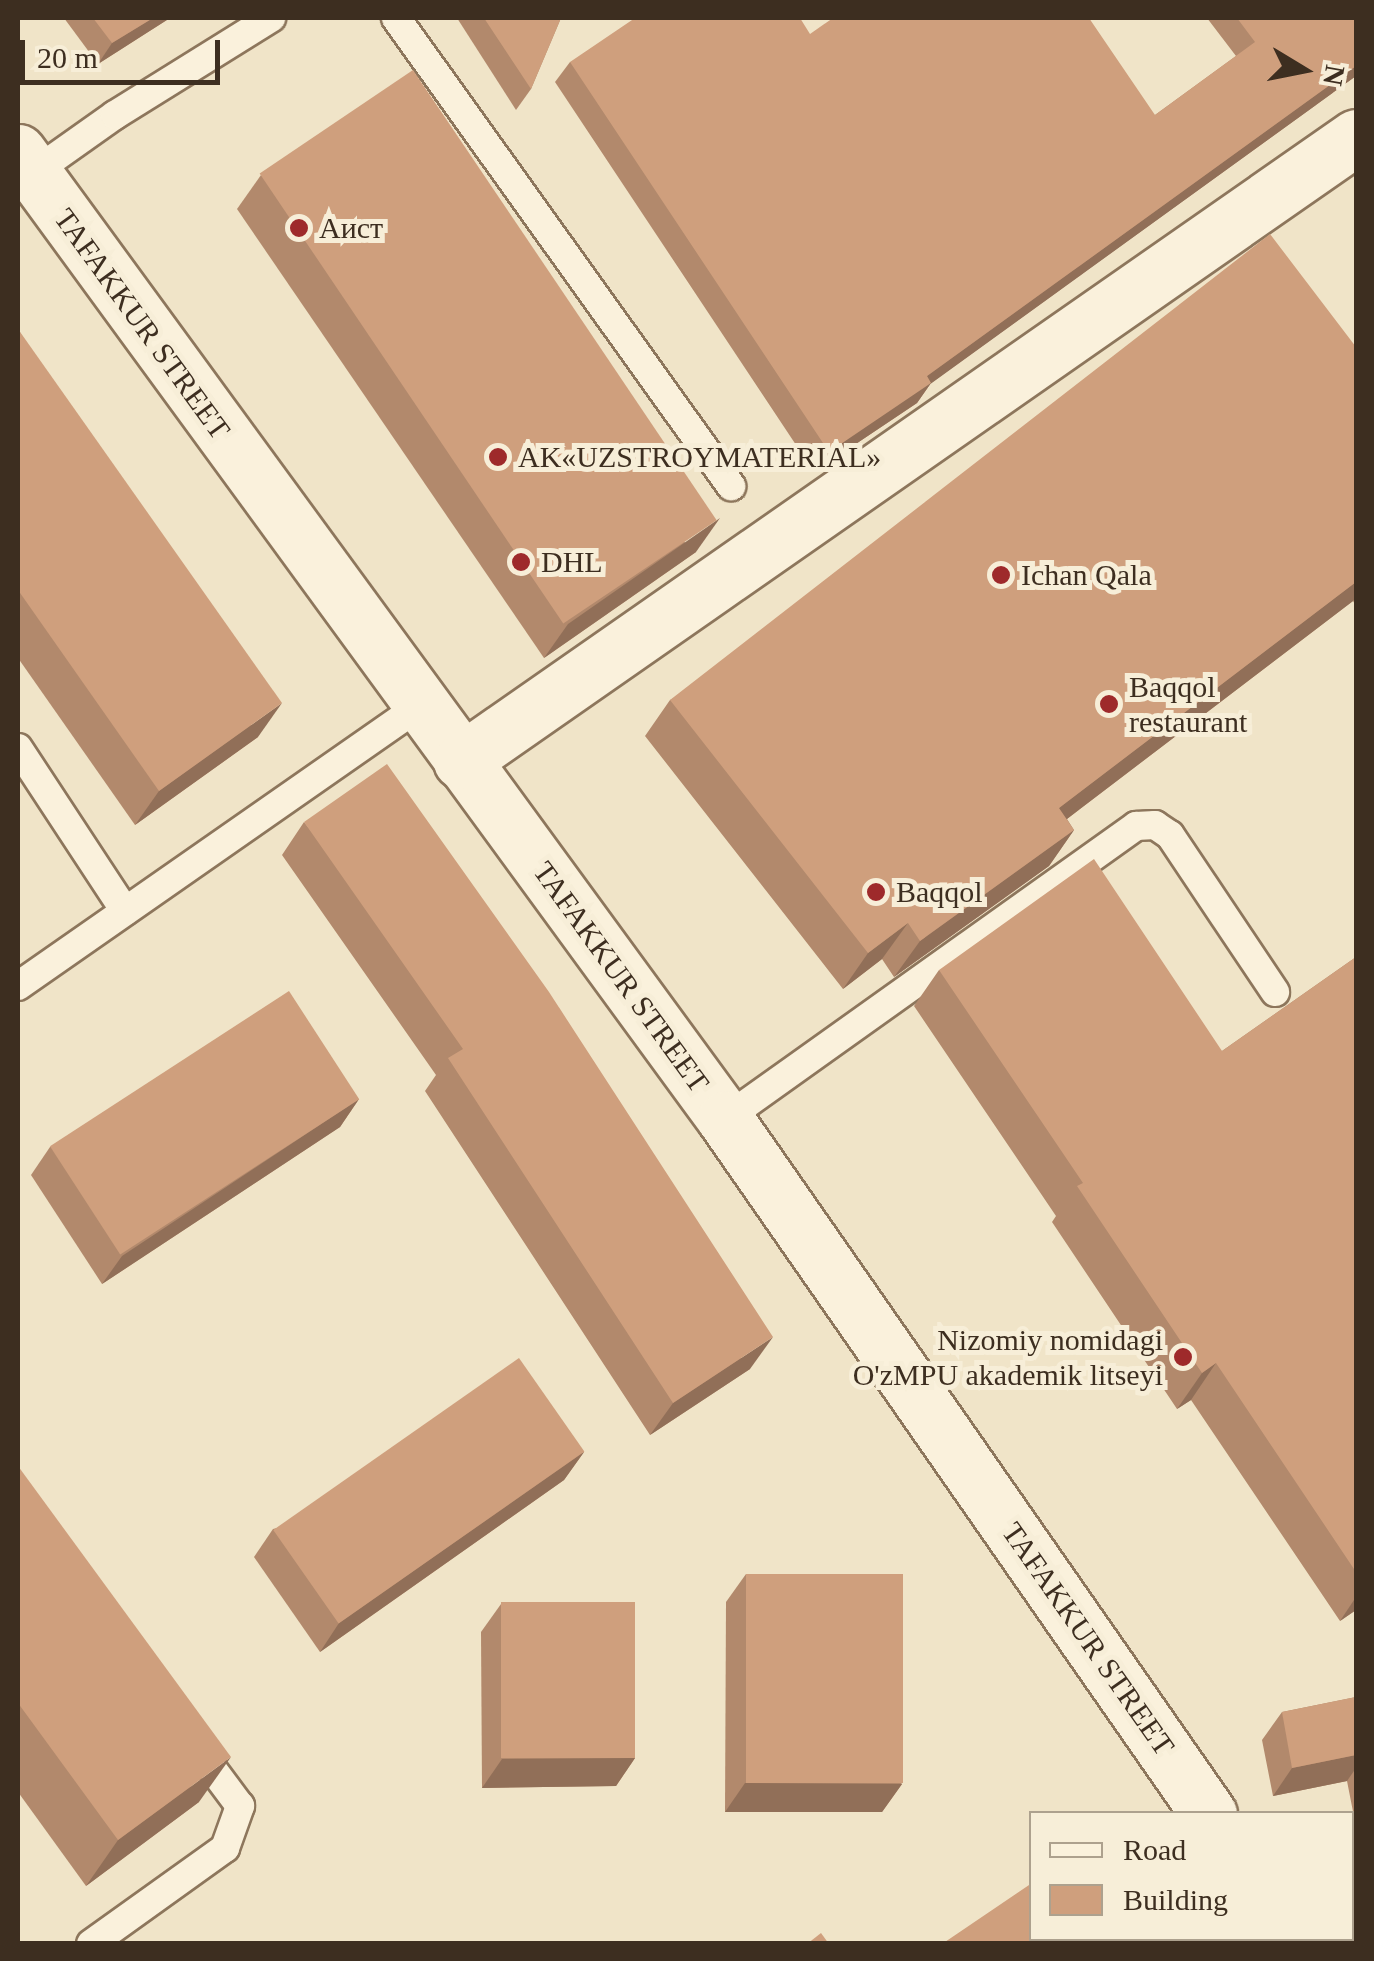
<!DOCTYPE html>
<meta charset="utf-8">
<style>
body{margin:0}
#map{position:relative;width:1374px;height:1961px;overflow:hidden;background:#f0e4c8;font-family:Georgia,serif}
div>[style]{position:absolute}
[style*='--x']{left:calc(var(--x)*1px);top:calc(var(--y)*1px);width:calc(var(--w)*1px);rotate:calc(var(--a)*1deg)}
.roads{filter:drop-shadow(2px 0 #8d765c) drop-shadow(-2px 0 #8d765c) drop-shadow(0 2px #8d765c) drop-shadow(0 -2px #8d765c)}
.lane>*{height:28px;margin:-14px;padding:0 14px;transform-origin:14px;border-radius:14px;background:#faf1dc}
.street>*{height:55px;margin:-27.5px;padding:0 27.5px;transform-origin:27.5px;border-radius:27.5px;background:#faf1dc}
.wall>*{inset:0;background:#b2896c}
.shaded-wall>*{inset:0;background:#916f58}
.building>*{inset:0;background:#cf9f7d;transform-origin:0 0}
.dots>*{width:28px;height:28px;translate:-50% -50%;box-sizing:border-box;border:5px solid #f7eed8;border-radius:50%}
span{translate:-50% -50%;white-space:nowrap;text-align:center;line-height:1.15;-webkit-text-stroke:10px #f7eed8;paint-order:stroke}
.poi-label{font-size:30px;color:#3d2e20}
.left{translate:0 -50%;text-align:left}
.right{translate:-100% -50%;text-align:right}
.street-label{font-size:30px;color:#3d2e20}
.frame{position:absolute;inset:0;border:20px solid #3d2e20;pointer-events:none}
.legend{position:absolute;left:1029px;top:1811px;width:325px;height:130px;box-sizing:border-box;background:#f7eed8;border:2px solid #ada18e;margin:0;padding:12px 18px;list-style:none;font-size:30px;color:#3d2e20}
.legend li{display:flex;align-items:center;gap:20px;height:50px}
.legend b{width:50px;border:2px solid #ada18e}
.north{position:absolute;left:1254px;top:20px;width:100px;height:100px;-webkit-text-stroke:8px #f7eed8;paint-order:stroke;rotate:100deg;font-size:28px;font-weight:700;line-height:40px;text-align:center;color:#3d2e20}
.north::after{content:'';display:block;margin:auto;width:35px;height:45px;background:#3d2e20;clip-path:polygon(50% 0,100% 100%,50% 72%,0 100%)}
.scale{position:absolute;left:20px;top:40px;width:200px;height:45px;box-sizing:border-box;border:5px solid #3d2e20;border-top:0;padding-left:12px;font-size:30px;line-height:35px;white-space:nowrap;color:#3d2e20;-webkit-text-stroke:8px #f7eed8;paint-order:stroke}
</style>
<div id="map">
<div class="roads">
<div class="lane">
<div style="--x:396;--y:18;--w:576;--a:54.4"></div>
<div style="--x:33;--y:173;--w:100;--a:-35.3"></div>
<div style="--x:115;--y:115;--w:184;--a:-31.9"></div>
<div style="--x:18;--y:748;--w:195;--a:56.7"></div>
<div style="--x:18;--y:986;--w:490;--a:-34.9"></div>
<div style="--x:725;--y:1119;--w:505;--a:-35.48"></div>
<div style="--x:1136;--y:826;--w:19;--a:-3"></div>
<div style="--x:1155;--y:825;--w:18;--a:34"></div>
<div style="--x:1170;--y:835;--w:189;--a:56.2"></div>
<div style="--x:91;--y:1944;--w:165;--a:-35.6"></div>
<div style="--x:225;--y:1848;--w:45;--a:-70.3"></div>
<div style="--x:240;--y:1806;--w:74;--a:-126.7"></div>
</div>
<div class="street">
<div style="--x:18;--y:152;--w:1198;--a:53.83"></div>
<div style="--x:725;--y:1119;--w:847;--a:55.15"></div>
<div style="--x:461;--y:761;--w:1091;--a:-34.88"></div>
<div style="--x:1296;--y:1938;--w:7;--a:56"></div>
<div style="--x:1158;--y:1944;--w:9;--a:-41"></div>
</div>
</div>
<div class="wall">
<div style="clip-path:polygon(64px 18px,170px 18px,98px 64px)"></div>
<div style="clip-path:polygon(457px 18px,561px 18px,531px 89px,516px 110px)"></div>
<div style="clip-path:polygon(1207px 18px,1356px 18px,1356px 76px,931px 383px,917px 403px,814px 472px,555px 82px,570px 62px,810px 34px,1155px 115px,1236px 56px)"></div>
<div style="clip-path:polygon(261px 175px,696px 552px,544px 658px,237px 209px)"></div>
<div style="clip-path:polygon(18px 329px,258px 737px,135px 825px,18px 658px)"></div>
<div style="clip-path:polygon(1356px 347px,1356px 606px,1353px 601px,1067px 819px,1074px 830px,1049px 866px,894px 977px,882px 959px,843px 989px,645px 736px,670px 700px)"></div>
<div style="clip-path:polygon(304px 822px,750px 1369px,650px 1435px,425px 1091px,436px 1075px,282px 855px)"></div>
<div style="clip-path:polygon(1356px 957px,1356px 1610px,1340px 1621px,1191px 1400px,1177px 1409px,1052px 1222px,1056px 1216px,914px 1006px,939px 970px,1222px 1051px)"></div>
<div style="clip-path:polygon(359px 1099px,340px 1127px,102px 1284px,31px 1175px,50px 1147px)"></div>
<div style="clip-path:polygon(584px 1452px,564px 1480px,320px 1652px,254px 1557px,273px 1529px)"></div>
<div style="clip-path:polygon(18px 1466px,199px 1802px,86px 1886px,18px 1792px)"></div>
<div style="clip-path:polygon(746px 1574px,902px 1784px,882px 1812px,725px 1812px,726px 1602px)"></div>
<div style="clip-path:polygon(501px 1604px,635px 1758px,616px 1786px,482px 1788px,481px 1632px)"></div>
<div style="clip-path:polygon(1356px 1697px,1356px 1827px,1347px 1781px,1273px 1796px,1262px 1740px,1282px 1712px)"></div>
</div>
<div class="shaded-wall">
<div style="clip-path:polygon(153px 18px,170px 18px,98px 64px,112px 43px)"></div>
<div style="clip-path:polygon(1356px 66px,1356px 76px,929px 385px,931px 383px,917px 403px,814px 472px,829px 452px,927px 376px)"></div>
<div style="clip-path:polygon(720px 518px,696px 552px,544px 658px,568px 624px)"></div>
<div style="clip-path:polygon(1356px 582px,1356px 597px,1353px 601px,1034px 844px,1059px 808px)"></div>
<div style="clip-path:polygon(282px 703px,258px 737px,135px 825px,159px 791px)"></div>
<div style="clip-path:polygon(1074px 830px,1049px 866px,894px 977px,920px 941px)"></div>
<div style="clip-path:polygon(908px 923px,882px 959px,843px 989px,868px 953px)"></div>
<div style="clip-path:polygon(359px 1099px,340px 1127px,102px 1284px,122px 1256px)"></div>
<div style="clip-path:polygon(773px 1337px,750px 1369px,650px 1435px,673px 1403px)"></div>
<div style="clip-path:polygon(1216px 1363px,1191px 1400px,1177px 1409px,1202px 1373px)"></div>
<div style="clip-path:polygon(584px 1452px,564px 1480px,320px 1652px,339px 1623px)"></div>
<div style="clip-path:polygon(1356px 1597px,1356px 1610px,1340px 1621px)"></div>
<div style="clip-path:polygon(1356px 1755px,1356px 1768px,1347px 1781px,1273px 1796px,1292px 1768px)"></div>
<div style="clip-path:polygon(231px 1757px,199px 1802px,86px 1886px,118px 1840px)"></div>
<div style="clip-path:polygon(635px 1758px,616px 1786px,482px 1788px,502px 1759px)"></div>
<div style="clip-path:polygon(745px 1783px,902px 1784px,882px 1812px,725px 1812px)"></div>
</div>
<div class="building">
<div style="clip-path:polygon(93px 18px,153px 18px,112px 43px)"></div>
<div style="clip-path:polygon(484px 18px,561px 18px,531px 89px)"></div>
<div style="clip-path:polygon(635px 18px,800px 18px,810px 34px,833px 18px,1089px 18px,1155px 115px,1255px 42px,1237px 18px,1356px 18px,1356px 66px,927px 376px,931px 383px,829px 452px,570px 62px)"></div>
<div style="left:413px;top:70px;width:543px;height:185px;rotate:56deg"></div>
<div style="clip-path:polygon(1270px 234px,1356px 347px,1356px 582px,1059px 808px,1074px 830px,920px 941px,908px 923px,868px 953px,670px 700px)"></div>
<div style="clip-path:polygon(18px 329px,282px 703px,159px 791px,18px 590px)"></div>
<div style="clip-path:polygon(387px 764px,549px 992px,773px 1337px,673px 1403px,448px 1058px,463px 1049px,304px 822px)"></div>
<div style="clip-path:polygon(1094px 859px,1222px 1051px,1356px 957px,1356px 1572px,1216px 1363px,1202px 1373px,1077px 1186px,1083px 1183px,939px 970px)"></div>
<div style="left:289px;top:991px;width:129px;height:285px;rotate:57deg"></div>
<div style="left:519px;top:1358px;width:114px;height:300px;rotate:55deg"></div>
<div style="clip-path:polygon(18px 1466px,231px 1757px,118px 1840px,18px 1703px)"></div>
<div style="left:746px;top:1574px;width:157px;height:209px"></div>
<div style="left:635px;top:1602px;width:156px;height:134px;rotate:90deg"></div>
<div style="clip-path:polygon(1356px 1697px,1356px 1755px,1292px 1768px,1282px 1712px)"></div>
<div style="clip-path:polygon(1032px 1883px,1032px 1938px,1154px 1938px,1160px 1944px,942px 1944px)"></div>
<div style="clip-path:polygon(821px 1933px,829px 1944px,807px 1944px)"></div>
<div style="clip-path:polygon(1202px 1938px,1208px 1938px,1211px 1944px,1192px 1944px)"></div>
</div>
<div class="dots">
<div style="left:299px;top:228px;background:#9e2a2b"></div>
<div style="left:498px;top:457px;background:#9e2a2b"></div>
<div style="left:521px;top:562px;background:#9e2a2b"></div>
<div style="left:1001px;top:575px;background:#9e2a2b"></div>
<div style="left:1109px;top:704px;background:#9e2a2b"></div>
<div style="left:876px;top:892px;background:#9e2a2b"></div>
<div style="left:1183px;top:1357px;background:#9e2a2b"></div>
</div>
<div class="poi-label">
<span class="left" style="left:319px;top:228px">Аист</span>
<span class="left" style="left:518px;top:457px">AK«UZSTROYMATERIAL»</span>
<span class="left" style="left:541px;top:562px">DHL</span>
<span class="left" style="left:1021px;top:575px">Ichan Qala</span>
<span class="left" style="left:1129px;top:704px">Baqqol<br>restaurant</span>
<span class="left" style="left:896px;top:892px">Baqqol</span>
<span class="right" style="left:1163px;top:1357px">Nizomiy nomidagi<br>O'zMPU akademik litseyi</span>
</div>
<div class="street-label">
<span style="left:142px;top:324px;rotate:54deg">TAFAKKUR STREET</span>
<span style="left:621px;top:977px;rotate:54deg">TAFAKKUR STREET</span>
<span style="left:1088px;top:1639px;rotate:55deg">TAFAKKUR STREET</span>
</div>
<div class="frame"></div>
<ul class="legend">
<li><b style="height:12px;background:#faf1dc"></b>Road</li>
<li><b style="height:28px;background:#cf9f7d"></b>Building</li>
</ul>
<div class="north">N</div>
<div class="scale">20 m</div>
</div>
